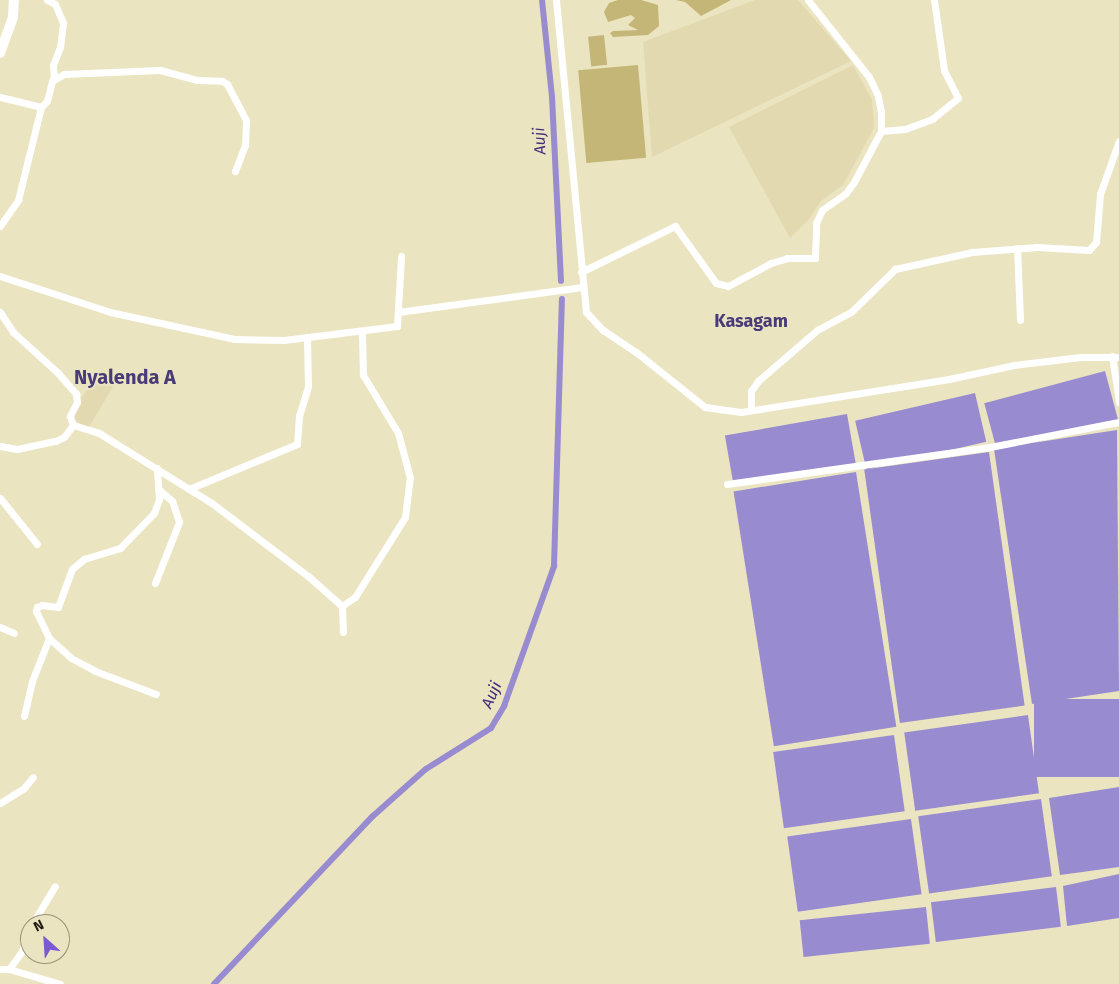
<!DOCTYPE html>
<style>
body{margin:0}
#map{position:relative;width:1119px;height:984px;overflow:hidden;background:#ebe4c1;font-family:"Fira Sans",sans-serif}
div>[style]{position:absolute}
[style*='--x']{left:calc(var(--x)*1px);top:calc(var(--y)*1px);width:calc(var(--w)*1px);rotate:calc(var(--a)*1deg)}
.built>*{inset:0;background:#e2d9b0;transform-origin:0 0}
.green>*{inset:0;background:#c4b677;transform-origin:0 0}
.water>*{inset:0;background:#988bd0;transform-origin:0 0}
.canal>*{height:6px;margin:-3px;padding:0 3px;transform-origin:3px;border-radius:3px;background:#988bd0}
.street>*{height:7px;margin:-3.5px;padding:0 3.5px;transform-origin:3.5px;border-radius:3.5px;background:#fff}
.secondary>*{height:10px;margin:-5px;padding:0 5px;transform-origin:5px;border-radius:5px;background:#fff}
span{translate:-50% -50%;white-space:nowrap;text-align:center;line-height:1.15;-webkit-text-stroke:4.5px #ebe4c1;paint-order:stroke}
.water-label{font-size:16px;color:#442c7d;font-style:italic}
.quarter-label{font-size:18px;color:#493b78;font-weight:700}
.district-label{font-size:20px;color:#493b78;font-weight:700}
.north{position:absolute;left:20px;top:914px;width:50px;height:50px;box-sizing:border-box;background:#ebe4c1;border:1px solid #99947a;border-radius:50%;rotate:334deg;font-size:14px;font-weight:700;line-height:20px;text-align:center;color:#1f1c0f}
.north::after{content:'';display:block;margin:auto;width:18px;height:22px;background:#7a59d3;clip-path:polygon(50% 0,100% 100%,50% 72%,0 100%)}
</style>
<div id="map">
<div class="built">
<div style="clip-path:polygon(755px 0,798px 0,851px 61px,652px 157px,643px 42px)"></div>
<div style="clip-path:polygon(853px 65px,872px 100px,874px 128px,843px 185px,821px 201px,809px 219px,790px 238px,729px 127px)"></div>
<div style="left:95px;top:376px;width:21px;height:48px;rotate:31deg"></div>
</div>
<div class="green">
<div style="clip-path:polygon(618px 0,641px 0,658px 5px,659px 26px,648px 35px,613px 37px,610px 33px,613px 31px,638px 30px,628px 25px,635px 18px,631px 15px,608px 22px,604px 12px,609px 3px)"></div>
<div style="clip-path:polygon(676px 0,731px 0,701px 16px,685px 2px)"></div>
<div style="left:604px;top:35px;width:30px;height:16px;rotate:84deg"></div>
<div style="left:638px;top:65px;width:93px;height:60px;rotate:85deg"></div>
</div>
<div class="water">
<div style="left:1105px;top:371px;width:51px;height:125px;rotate:75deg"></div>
<div style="left:975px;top:393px;width:50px;height:123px;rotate:77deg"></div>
<div style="left:847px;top:414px;width:52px;height:124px;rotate:80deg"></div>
<div style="clip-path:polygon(1117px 430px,1119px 691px,1032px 704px,994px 449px)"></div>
<div style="left:989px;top:452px;width:256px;height:126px;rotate:82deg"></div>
<div style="left:856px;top:472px;width:258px;height:124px;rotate:81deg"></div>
<div style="left:1119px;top:699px;width:78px;height:85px;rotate:90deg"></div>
<div style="left:1028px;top:715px;width:79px;height:125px;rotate:82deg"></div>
<div style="left:894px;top:735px;width:77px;height:122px;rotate:82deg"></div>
<div style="clip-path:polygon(1119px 787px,1119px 867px,1060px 875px,1049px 798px)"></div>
<div style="left:1041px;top:799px;width:78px;height:124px;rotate:82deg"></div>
<div style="left:911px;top:819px;width:76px;height:125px;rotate:82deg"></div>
<div style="clip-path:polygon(1119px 874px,1119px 918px,1067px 926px,1063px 886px)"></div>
<div style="left:1056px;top:887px;width:40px;height:126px;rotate:83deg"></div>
<div style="left:926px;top:907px;width:37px;height:127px;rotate:84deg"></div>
</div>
<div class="canal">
<div style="--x:542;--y:0;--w:98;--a:84.1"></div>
<div style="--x:552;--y:97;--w:184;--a:87.2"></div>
<div style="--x:214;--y:984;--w:231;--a:-46.6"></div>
<div style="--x:373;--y:816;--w:71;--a:-41.6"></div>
<div style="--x:426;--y:769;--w:77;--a:-32.2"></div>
<div style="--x:491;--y:728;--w:26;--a:-59"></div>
<div style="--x:504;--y:706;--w:149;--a:-70.3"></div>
<div style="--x:554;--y:566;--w:267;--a:-88.3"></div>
</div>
<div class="street">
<div style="--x:47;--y:0;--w:9;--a:27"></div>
<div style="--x:55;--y:4;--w:21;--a:67"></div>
<div style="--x:63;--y:23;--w:24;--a:97"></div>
<div style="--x:60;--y:47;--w:19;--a:111"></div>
<div style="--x:53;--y:65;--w:14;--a:86"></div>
<div style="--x:556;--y:0;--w:313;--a:84.5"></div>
<div style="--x:586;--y:312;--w:25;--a:47"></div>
<div style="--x:603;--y:330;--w:40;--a:34"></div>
<div style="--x:636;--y:352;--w:88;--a:38.6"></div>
<div style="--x:705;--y:407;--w:36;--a:8"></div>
<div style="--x:741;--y:412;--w:211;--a:-9"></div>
<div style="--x:949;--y:379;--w:66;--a:-12.2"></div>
<div style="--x:1014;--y:365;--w:67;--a:-6.8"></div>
<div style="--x:1081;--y:357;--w:38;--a:0"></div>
<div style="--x:0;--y:97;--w:42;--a:13.7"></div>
<div style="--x:41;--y:107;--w:8;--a:-45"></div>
<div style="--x:47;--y:101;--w:21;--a:-76"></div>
<div style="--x:52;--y:81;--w:14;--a:-30"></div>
<div style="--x:64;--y:74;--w:96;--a:-2.4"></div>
<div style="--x:160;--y:70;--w:38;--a:15"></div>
<div style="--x:197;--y:80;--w:25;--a:2"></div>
<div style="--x:222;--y:81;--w:6;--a:31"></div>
<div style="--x:227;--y:84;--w:41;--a:62.2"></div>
<div style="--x:246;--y:120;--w:25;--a:92"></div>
<div style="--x:245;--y:145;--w:28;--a:111"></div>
<div style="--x:881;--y:131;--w:24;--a:-5"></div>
<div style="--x:905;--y:129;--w:29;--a:-20"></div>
<div style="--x:932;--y:119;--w:33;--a:-39"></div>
<div style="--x:958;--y:98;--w:31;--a:-117"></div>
<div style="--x:944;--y:70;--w:71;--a:-98.1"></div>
<div style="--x:0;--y:226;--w:32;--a:-55"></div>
<div style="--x:18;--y:200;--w:96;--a:-76.1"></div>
<div style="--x:1017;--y:248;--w:72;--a:87.6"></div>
<div style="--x:581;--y:272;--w:105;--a:-26.1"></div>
<div style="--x:675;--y:226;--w:70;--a:54.3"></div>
<div style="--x:716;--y:283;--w:12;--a:14"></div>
<div style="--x:728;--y:286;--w:49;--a:-28.1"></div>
<div style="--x:771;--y:263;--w:17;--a:-17"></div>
<div style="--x:787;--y:258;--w:28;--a:0"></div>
<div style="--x:815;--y:258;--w:35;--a:-88"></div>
<div style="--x:816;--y:223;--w:14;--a:-65"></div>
<div style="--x:822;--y:210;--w:29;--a:-35"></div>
<div style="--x:846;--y:193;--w:14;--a:-54"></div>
<div style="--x:854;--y:182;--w:58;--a:-62.1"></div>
<div style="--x:881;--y:131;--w:19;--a:-90"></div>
<div style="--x:881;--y:112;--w:16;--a:-101"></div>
<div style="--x:878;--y:96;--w:21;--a:-115"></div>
<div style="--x:869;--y:77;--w:98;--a:-128.4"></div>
<div style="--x:0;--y:276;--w:116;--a:18.1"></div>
<div style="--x:110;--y:312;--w:128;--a:12.2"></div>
<div style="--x:235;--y:339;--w:49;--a:1.2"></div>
<div style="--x:284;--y:340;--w:114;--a:-7.1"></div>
<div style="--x:397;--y:326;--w:70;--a:-86.7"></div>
<div style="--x:0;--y:312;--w:24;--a:57"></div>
<div style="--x:13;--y:332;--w:61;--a:42.3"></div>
<div style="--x:58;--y:373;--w:28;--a:49"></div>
<div style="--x:76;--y:394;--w:8;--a:83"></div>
<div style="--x:77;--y:402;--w:16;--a:117"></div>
<div style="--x:70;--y:416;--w:9;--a:72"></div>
<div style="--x:73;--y:425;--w:27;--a:17"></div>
<div style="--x:99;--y:433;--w:134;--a:31.9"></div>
<div style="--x:213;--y:504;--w:119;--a:37.2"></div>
<div style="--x:308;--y:576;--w:45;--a:41.4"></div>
<div style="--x:342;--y:606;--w:16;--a:-35"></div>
<div style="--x:355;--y:597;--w:94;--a:-58"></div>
<div style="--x:405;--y:517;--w:39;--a:-83"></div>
<div style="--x:410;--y:478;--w:47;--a:-104.9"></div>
<div style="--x:398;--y:433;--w:68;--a:-121.1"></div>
<div style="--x:363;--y:375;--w:42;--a:-91.4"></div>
<div style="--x:398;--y:312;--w:186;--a:-7.7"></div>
<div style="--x:1112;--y:356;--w:47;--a:81.3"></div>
<div style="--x:751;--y:410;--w:19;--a:-90"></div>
<div style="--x:751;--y:391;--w:12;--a:-55"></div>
<div style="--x:758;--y:381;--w:78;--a:-40.8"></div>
<div style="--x:817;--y:330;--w:38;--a:-28"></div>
<div style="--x:851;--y:312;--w:62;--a:-44.3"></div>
<div style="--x:895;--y:269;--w:79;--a:-12.4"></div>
<div style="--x:972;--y:252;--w:65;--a:-4.4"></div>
<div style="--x:1037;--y:247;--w:52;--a:3.3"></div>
<div style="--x:1089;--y:250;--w:11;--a:-49"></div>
<div style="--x:1096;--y:242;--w:48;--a:-85.2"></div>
<div style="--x:1100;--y:194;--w:56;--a:-70.3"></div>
<div style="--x:0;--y:446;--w:17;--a:10"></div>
<div style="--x:17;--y:449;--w:40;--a:-12"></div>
<div style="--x:56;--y:441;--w:9;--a:-27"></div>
<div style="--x:64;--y:437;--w:15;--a:-53"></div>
<div style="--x:727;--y:484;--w:266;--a:-8"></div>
<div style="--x:990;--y:447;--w:131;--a:-11"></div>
<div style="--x:189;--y:489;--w:117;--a:-22.6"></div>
<div style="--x:297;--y:444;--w:28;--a:-86"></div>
<div style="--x:299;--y:416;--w:31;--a:-73"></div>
<div style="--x:308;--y:386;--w:49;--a:-91.2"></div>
<div style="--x:0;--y:498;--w:59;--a:51.2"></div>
<div style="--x:155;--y:583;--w:66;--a:-68.5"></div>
<div style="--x:179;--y:522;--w:22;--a:-108"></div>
<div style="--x:172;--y:501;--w:18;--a:-139"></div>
<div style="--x:342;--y:606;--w:26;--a:88"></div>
<div style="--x:0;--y:627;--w:15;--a:23"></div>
<div style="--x:49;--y:638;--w:30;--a:42"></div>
<div style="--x:71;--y:658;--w:27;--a:28"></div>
<div style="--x:95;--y:671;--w:65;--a:20.7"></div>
<div style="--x:24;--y:716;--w:36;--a:-77"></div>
<div style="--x:32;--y:681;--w:46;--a:-68.4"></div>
<div style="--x:49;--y:638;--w:30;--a:-116"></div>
<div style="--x:36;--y:611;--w:4;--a:-76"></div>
<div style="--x:37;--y:607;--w:5;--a:-22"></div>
<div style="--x:42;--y:605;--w:16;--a:7"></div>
<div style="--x:58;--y:607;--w:40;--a:-69.8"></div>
<div style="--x:72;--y:569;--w:16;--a:-40"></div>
<div style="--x:84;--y:559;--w:38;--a:-17"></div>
<div style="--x:120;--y:548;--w:49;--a:-45.8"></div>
<div style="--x:154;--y:513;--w:15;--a:-70"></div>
<div style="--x:159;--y:499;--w:31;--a:-94"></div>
<div style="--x:0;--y:803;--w:28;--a:-32"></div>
<div style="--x:24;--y:788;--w:14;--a:-51"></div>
<div style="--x:32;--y:924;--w:44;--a:-58.8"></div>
<div style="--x:0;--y:969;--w:9;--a:0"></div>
<div style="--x:9;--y:969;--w:53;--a:16.4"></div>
<div style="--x:9;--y:969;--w:22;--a:-54"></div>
<div style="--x:22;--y:951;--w:23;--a:-70"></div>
</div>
<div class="secondary">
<div style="--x:0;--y:53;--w:38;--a:-70"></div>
<div style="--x:13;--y:17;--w:17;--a:-87"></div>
</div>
<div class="water-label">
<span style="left:540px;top:141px;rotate:-93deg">Auji</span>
<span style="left:492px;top:695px;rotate:-66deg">Auji</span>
</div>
<div class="quarter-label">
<span style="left:751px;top:321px">Kasagam</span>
</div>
<div class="district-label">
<span style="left:125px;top:377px">Nyalenda A</span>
</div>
<div class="north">N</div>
</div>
